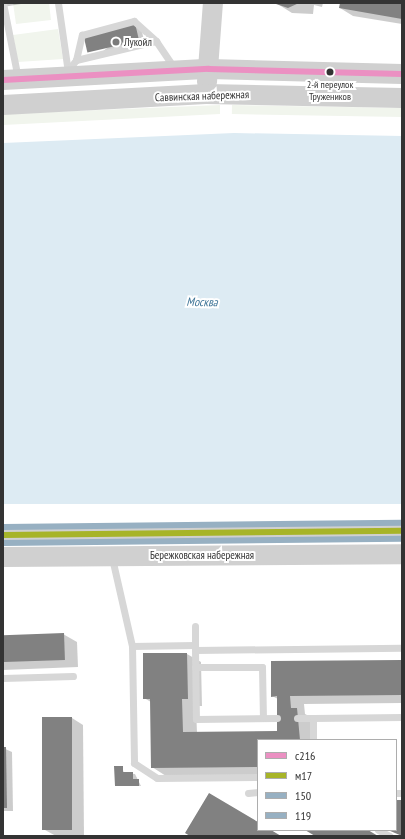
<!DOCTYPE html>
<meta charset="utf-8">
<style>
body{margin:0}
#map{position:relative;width:405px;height:839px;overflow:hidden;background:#fff;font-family:"PT Sans Narrow",sans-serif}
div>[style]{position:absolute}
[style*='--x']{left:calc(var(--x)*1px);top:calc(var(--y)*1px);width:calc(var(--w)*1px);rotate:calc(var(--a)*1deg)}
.green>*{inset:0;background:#f1f5ed;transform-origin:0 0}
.water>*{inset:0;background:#ddebf3}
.shadow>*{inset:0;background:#0003}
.building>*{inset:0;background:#818181;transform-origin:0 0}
.lane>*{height:7px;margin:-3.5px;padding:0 3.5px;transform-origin:3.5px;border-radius:3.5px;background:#d7d7d7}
.secondary>*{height:20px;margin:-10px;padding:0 10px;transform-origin:10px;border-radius:10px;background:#d0d0d0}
.bus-1>*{height:6px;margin:-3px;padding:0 3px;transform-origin:3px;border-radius:3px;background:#eb90c2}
.bus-2>*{height:6px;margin:-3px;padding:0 3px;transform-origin:3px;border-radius:3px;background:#a7b428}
.bus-3>*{height:6px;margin:-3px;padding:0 3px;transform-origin:3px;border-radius:3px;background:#97b0c2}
.bus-4>*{height:6px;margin:-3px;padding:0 3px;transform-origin:3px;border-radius:3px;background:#97b0c2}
.dots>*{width:11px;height:11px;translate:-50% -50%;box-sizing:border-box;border:2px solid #fff;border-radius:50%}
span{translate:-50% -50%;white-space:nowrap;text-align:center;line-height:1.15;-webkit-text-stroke:4px #fff;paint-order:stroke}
.bus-label{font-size:10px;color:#333}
.poi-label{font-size:11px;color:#333}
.left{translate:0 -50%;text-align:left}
.street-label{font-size:11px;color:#333}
.water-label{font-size:12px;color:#3f7597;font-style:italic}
.frame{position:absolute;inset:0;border:4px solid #333;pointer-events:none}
.legend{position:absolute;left:257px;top:739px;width:140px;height:92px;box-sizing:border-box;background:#fff;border:1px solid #adadad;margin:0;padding:5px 7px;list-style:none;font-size:12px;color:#333}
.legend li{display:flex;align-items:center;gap:8px;height:20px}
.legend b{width:20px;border:1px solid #adadad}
</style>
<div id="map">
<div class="green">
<div style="clip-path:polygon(13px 3px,49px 3px,51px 20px,16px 24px)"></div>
<div style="clip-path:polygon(58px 29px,63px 59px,18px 62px,13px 35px)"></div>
<div style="clip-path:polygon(220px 105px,220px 114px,3px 125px,3px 114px)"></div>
<div style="left:232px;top:105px;width:170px;height:9px;rotate:1deg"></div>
</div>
<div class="water">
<div style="clip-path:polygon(234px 133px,402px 136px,402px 504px,3px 504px,3px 143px)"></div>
</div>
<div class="shadow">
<div style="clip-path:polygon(3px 3px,27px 3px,3px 7px)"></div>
<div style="clip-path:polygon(276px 3px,323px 3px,322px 7px,314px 5px,313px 14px,292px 13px)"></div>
<div style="clip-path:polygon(341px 3px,402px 3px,402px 24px,353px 16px,340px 8px)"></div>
<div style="clip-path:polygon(135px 25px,141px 28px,145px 44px,96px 57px)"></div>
<div style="clip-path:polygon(63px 634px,77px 642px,78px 667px,3px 670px,3px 636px)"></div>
<div style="clip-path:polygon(187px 654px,201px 662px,202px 706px,196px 706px,197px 733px,278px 732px,278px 699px,272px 696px,402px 661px,402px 703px,304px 704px,305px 714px,311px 717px,312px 740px,258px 740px,258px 775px,166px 776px,152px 767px,151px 702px,144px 698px)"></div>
<div style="clip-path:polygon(72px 718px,83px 725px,84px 836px,56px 836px,45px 830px)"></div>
<div style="clip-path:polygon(3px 748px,12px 752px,13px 811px,3px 811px)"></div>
<div style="clip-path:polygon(122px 767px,124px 773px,135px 774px,141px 786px,116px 786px)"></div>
</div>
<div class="building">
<div style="clip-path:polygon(273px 3px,299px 3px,288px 8px)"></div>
<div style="clip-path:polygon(340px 3px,402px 3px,402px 19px,339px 8px)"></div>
<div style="left:135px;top:23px;width:18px;height:53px;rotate:77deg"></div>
<div style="left:64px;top:633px;width:27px;height:61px;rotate:88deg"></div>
<div style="clip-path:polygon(143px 653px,187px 653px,188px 699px,182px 699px,183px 732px,277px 731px,277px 696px,271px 697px,271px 661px,402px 660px,402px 695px,290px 696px,291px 708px,297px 708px,300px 740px,258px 740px,258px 767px,151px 768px,150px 699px,143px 699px)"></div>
<div style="left:42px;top:717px;width:30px;height:113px"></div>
<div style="clip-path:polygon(3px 747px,6px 747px,7px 808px,3px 808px)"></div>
<div style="clip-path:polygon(114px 766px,123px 766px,123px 772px,133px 772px,133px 779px,139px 779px,139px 786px,115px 786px)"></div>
<div style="clip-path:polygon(209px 793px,258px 822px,258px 830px,271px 830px,281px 836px,190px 836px,185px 833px)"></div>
<div style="clip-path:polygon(396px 800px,402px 800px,402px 836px,388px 830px,396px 830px)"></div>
<div style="clip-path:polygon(305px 830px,368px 830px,378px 836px,315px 836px)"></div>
</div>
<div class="lane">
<div style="--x:3;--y:3;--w:77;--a:78.8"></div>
<div style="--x:58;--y:3;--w:70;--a:81.8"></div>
<div style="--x:76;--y:60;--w:26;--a:-77"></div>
<div style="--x:82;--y:35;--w:54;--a:-15.1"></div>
<div style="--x:134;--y:21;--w:30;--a:42"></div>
<div style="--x:156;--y:41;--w:32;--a:56"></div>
<div style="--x:68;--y:70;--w:13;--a:-51"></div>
<div style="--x:76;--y:60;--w:82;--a:-13.4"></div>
<div style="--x:112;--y:558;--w:90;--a:77.2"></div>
<div style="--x:132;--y:646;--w:117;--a:89"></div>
<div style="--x:134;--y:763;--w:27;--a:33"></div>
<div style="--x:157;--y:778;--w:101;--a:-0.6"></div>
<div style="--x:195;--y:626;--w:19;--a:90"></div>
<div style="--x:132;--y:646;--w:63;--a:-0.9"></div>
<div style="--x:195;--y:645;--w:5;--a:90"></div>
<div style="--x:195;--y:650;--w:207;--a:-0.6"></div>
<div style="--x:195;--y:650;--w:69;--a:89.2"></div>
<div style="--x:196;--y:719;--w:81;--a:-0.7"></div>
<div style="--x:195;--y:667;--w:67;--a:0"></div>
<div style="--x:262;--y:667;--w:51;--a:88.9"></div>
<div style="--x:3;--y:678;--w:70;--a:-1.6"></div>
<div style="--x:297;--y:718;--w:16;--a:0"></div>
<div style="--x:313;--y:740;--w:22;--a:-90"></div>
<div style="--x:313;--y:718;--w:89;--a:-0.6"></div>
<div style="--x:248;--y:793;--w:10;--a:-6"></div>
<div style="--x:396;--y:793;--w:6;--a:0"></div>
<div style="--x:378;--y:830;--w:13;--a:27"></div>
</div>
<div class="secondary">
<div style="--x:3;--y:80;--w:206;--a:-3.1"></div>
<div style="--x:209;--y:69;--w:193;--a:1.5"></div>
<div style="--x:207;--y:82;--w:79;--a:-85.7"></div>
<div style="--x:3;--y:105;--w:203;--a:-3.1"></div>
<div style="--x:206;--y:94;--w:196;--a:1.2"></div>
<div style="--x:3;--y:535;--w:399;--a:-0.6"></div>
<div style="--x:3;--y:557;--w:399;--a:-0.4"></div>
</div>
<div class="bus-1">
<div style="--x:3;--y:80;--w:206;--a:-3.1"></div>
<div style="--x:209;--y:69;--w:193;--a:1.5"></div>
</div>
<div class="bus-2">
<div style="--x:3;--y:535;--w:399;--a:-0.6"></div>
</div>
<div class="bus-3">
<div style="--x:3;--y:543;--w:399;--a:-0.6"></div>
</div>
<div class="bus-4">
<div style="--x:3;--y:527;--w:399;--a:-0.6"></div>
</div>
<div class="dots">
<div style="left:116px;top:42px;background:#7a7a7a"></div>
<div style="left:330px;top:72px;background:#333"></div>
</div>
<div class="bus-label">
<span style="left:330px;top:90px">2-й переулок<br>Тружеников</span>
</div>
<div class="poi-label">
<span class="left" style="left:124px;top:42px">Лукойл</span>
</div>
<div class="street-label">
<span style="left:202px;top:96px;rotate:-2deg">Саввинская набережная</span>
<span style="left:202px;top:555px">Бережковская набережная</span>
</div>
<div class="water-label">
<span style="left:202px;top:302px;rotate:1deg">Москва</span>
</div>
<div class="frame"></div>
<ul class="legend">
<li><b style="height:5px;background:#eb90c2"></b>с216</li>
<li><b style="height:5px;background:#a7b428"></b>м17</li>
<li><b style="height:5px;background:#97b0c2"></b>150</li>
<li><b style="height:5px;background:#97b0c2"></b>119</li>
</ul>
</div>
